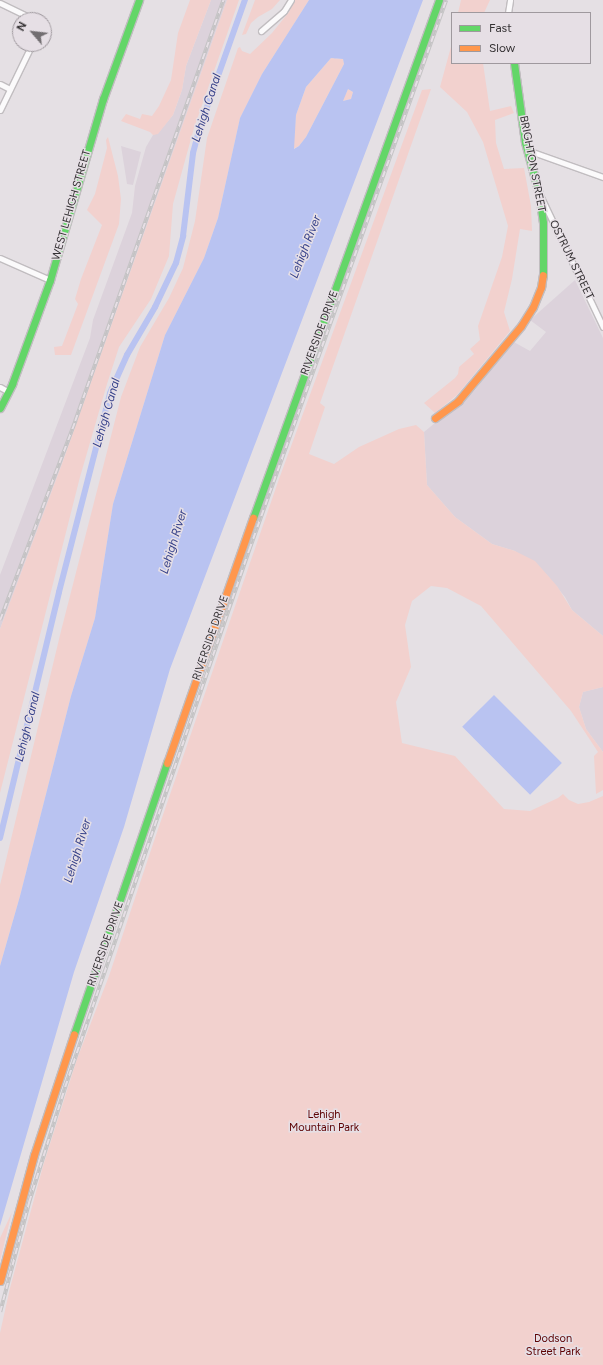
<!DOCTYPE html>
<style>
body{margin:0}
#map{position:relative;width:603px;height:1365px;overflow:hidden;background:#e5e0e4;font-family:Figtree,sans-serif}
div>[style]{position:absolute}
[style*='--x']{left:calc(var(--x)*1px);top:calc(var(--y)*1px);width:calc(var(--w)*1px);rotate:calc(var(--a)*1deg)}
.built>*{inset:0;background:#dcd2db}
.green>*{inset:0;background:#f2d1ce}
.water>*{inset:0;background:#b9c3f1;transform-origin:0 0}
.canal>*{height:6px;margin:-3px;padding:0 3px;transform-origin:3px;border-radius:3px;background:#b9c3f1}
.roads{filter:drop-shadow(1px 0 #c1bdc0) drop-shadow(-1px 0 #c1bdc0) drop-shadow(0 1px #c1bdc0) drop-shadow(0 -1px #c1bdc0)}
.street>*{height:5px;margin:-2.5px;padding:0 2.5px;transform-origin:2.5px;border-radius:2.5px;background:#fbfafb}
.fast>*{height:7px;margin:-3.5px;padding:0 3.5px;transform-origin:3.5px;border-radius:3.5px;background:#63d668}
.slow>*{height:7px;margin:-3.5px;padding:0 3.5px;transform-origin:3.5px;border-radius:3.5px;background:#ff974d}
.rail>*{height:3.5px;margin-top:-1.75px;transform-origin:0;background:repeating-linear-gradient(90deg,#e6dfe5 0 6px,#c4c3c4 0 12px);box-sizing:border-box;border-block:1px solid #c4c3c4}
span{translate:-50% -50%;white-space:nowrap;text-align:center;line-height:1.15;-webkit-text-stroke:3px #e6dfe5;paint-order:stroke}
.street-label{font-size:11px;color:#343133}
.park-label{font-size:11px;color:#5e0203}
.water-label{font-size:12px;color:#35408a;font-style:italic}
.legend{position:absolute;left:451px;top:12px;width:140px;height:52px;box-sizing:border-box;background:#e6dfe5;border:1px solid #9f999e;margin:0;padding:5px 7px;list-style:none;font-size:12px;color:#343133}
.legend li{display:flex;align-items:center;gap:8px;height:20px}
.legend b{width:20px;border:1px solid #9f999e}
.north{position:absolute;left:12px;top:12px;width:40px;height:40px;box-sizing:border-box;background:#e6dfe5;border:1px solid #9f999e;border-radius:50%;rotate:298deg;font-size:11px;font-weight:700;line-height:16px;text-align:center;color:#343133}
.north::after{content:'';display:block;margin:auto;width:14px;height:18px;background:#726e71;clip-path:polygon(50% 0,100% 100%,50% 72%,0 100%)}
</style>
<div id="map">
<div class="built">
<div style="clip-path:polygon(211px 0,227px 0,62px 464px,0 629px,0 575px,90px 338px,93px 320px,132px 213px,135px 186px,146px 147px,153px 135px,158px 133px,173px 115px,182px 90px,186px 66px)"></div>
<div style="clip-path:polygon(121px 146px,141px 152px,133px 185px,127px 184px)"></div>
<div style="clip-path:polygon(575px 280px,603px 338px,603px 636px,572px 610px,565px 597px,547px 575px,515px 551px,492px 544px,455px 517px,427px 485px,424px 432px,475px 390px,512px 341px,530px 351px,546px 332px,530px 320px)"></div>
<div style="clip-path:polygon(603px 687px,603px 752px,586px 729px,579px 707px,583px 692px)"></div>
</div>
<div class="green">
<div style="clip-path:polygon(190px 0,211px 0,186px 66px,182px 90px,173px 115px,158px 134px,153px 135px,150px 132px,121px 121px,126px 114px,140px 119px,142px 114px,152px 116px,159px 106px,171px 80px,178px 33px)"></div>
<div style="clip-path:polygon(227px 0,239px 0,194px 128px,173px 204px,169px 256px,151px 299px,119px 347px,107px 384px,80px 477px,0 793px,0 629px,62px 464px)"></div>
<div style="clip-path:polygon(255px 0,280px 0,272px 9px,258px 17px,251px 23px,246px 34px,242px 35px)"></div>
<div style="clip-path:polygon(295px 0,309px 0,262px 74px,240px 118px,218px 218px,204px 258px,165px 335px,113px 504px,95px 618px,71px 696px,20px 896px,0 966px,0 885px,61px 631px,121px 397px,140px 347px,169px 298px,183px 268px,195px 221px,207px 138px,238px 48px,240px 47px,242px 51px,250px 54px,272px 33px,289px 12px)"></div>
<div style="clip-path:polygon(461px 0,490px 0,484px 13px,458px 13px)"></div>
<div style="clip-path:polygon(452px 43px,452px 63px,483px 63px,490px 111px,511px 106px,514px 113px,495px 120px,496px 143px,504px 169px,524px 168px,531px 206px,532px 231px,520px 229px,512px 279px,504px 312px,510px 331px,457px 395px,435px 413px,424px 403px,455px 378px,458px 374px,459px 367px,474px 354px,470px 349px,480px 340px,478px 326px,502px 257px,508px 226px,483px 142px,467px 112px,440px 87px)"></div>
<div style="clip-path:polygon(331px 58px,343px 59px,344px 64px,306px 137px,299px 146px,293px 149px,296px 115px,306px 87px)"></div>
<div style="clip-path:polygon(348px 89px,353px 92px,351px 99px,342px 101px)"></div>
<div style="clip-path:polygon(431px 89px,320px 403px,325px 407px,309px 454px,334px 464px,359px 447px,399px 429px,416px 425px,424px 432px,427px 485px,455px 517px,492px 544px,515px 551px,535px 561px,557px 586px,572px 610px,603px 636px,603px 687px,583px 692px,579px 707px,586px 729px,603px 752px,603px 790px,596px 794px,594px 756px,598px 752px,571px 711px,481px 606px,447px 588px,431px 586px,412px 601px,405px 625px,411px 667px,396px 702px,402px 743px,455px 756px,504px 809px,530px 811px,558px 798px,563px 794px,569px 800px,578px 804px,589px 802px,603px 796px,603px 1365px,0 1365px,0 1333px,10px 1288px,43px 1166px,77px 1059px,109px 976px,155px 838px,279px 479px,422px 90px)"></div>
<div style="clip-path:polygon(108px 137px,118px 176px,121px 199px,119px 224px,71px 355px,55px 355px,54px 347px,62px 346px,78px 304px,75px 299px,81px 279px,102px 225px,87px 210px,95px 194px,107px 148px,106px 140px)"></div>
<div style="clip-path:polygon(12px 1212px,0 1261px,0 1238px)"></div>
</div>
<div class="water">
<div style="clip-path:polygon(evenodd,309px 0,423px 0,170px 669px,124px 827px,74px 972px,0 1226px,0 966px,20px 896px,71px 696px,95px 618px,113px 504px,165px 335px,204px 258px,218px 218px,240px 118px,262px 74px,309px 0,331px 58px,343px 59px,344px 64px,306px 137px,299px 146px,294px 149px,296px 115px,306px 87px,331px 58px,309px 0,348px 89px,353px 92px,351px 99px,343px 101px,348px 89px)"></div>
<div style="left:494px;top:695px;width:96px;height:45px;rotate:45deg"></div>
</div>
<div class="canal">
<div style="--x:0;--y:838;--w:253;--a:-76.5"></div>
<div style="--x:59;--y:592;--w:205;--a:-75.6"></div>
<div style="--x:110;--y:393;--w:42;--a:-65.9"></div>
<div style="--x:127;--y:355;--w:56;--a:-59.7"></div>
<div style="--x:155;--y:307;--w:49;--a:-64.5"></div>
<div style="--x:176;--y:263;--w:28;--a:-75"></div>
<div style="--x:183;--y:236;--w:84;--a:-83.1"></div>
<div style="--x:193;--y:153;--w:30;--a:-75"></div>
<div style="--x:201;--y:124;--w:132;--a:-70.5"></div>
</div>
<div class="roads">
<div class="street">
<div style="--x:0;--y:3;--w:39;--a:26"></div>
<div style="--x:508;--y:13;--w:13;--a:-81"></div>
<div style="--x:261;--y:31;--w:30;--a:-41"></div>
<div style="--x:284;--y:11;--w:13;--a:-58"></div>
<div style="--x:0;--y:84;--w:11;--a:27"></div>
<div style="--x:0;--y:110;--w:73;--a:-64.1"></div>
<div style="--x:527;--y:150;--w:81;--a:19.6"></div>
<div style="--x:541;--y:197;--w:144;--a:64.5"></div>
<div style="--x:0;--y:258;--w:55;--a:23.7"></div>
<div style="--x:0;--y:387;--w:10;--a:29"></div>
</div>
<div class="fast">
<div style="--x:514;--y:63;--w:80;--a:82.1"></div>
<div style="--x:525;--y:142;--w:54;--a:74.9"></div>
<div style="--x:539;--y:194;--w:29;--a:82"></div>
<div style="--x:543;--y:223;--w:52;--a:90"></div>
<div style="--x:0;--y:408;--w:27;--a:-63"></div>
<div style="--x:12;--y:384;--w:111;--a:-69.9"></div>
<div style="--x:50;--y:280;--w:189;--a:-73.7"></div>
<div style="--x:103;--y:99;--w:105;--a:-70"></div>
<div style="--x:253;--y:518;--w:550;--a:-70.25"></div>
<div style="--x:74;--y:1034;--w:287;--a:-71.1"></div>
</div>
<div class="slow">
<div style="--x:435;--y:418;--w:29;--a:-36"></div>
<div style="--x:458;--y:401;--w:98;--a:-50"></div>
<div style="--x:521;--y:326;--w:22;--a:-58"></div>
<div style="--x:533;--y:307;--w:22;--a:-68"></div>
<div style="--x:541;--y:287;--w:12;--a:-81"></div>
<div style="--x:167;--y:763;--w:260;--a:-70.7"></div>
<div style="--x:0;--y:1281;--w:131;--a:-74.9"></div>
<div style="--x:34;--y:1155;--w:127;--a:-71.7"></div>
</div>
</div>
<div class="rail">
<div style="--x:0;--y:620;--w:213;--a:-69.3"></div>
<div style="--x:75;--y:421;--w:446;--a:-70.6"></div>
<div style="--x:0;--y:1312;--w:114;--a:-75.2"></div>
<div style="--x:29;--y:1202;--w:121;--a:-72.6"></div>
<div style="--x:65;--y:1087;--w:568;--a:-71.09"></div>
<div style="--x:249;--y:550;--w:584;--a:-70.29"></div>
</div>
<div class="street-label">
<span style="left:532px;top:164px;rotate:79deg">BRIGHTON STREET</span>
<span style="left:72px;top:205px;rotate:-74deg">WEST LEHIGH STREET</span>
<span style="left:571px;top:260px;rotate:64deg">OSTRUM STREET</span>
<span style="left:320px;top:333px;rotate:-70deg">RIVERSIDE DRIVE</span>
<span style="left:211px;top:638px;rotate:-71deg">RIVERSIDE DRIVE</span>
<span style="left:106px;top:944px;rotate:-71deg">RIVERSIDE DRIVE</span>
</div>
<div class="park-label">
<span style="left:324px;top:1122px">Lehigh<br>Mountain Park</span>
<span style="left:553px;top:1346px">Dodson<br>Street Park</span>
</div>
<div class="water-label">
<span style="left:207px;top:108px;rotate:-72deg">Lehigh Canal</span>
<span style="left:306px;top:247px;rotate:-69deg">Lehigh River</span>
<span style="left:107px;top:413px;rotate:-74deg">Lehigh Canal</span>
<span style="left:174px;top:542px;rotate:-73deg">Lehigh River</span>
<span style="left:28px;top:727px;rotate:-76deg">Lehigh Canal</span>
<span style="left:78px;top:851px;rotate:-73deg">Lehigh River</span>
</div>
<ul class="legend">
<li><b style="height:5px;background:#63d668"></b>Fast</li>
<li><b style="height:5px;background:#ff974d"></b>Slow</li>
</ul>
<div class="north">N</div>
</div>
